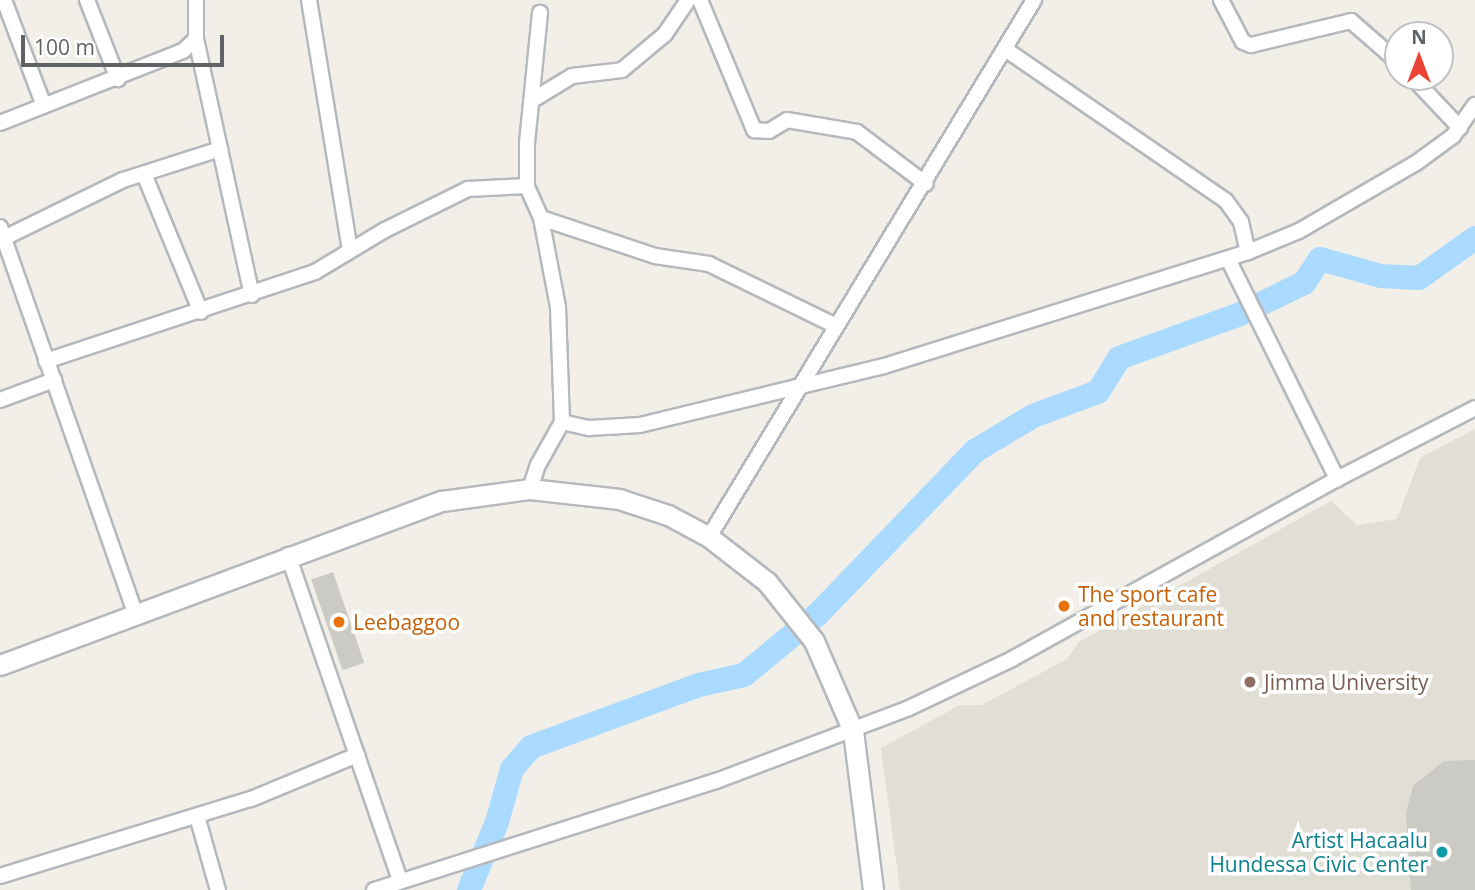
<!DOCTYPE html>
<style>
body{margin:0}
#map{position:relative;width:1475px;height:890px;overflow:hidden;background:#f1efe8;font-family:"Open Sans",sans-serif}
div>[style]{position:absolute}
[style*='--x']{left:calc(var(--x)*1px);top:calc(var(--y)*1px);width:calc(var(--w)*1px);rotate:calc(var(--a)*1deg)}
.education>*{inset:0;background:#e1ded6}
.river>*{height:24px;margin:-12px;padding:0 12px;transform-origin:12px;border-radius:12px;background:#aadaff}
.building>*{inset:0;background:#cccac5;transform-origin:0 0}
.roads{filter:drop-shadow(2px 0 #b5b8bc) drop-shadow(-2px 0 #b5b8bc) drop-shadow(0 2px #b5b8bc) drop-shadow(0 -2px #b5b8bc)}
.street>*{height:14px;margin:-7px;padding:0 7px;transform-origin:7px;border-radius:7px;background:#fff}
.secondary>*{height:19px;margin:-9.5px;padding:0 9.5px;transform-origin:9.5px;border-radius:9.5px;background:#fff}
.dots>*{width:19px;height:19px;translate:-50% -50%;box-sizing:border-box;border:4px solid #fff;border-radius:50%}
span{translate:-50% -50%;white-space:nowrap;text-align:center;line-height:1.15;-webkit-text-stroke:7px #fff;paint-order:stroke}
.food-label{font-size:21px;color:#c56008}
.left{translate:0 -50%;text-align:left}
.education-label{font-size:21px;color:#785e54}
.culture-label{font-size:21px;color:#0d838f}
.right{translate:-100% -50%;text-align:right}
.north{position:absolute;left:1384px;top:21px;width:70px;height:70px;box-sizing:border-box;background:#fff;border:2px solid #bfc1c3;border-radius:50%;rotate:0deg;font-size:19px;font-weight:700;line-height:28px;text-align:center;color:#5f6368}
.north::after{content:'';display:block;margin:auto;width:24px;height:32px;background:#ea4335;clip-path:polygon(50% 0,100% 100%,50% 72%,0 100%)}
.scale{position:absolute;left:21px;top:35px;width:203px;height:32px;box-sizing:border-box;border:4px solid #5f6368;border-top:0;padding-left:9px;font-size:21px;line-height:24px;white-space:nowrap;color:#5f6368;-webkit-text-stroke:5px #fff;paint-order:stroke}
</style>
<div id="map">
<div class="education">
<div style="clip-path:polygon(1475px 429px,1475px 890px,900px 890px,881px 748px,960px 705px,982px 705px,1067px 659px,1079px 642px,1331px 501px,1357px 525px,1397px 519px,1420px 458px)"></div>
</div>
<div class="river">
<div style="--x:469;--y:890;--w:74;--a:-67.6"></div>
<div style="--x:497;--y:822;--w:55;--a:-74.2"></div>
<div style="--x:512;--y:769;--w:29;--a:-49"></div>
<div style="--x:531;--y:747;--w:179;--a:-20.3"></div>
<div style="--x:699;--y:685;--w:46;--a:-12.5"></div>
<div style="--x:744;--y:675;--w:97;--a:-39.6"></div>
<div style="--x:819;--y:613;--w:225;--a:-46.1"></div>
<div style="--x:975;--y:451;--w:68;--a:-31.1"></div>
<div style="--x:1033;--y:416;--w:69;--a:-20.3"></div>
<div style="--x:1098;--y:392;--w:40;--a:-58"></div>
<div style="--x:1119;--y:358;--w:127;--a:-19.9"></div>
<div style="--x:1238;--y:315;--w:73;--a:-25.9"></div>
<div style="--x:1304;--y:283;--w:29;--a:-56"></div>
<div style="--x:1320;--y:259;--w:63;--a:15.6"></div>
<div style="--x:1381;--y:276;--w:38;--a:3"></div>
<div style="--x:1419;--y:278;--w:69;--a:-35.5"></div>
</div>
<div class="building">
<div style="left:333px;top:572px;width:96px;height:23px;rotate:71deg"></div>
<div style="clip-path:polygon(1475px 760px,1475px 890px,1411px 890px,1406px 813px,1413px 786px,1444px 761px)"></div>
</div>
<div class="roads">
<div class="street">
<div style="--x:4;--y:0;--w:113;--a:69.3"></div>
<div style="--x:87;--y:0;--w:85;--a:68.6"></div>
<div style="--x:309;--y:0;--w:253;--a:80.7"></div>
<div style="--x:700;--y:0;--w:141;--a:67.4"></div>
<div style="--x:754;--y:130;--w:15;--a:4"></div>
<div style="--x:769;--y:131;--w:21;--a:-31"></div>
<div style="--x:787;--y:120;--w:71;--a:9.7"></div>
<div style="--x:857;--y:132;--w:86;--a:37"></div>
<div style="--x:1221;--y:0;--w:47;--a:62.4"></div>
<div style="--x:1243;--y:42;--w:9;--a:21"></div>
<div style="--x:1251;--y:45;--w:103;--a:-13.5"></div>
<div style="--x:1351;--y:21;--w:62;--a:41.1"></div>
<div style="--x:196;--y:39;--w:262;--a:77.7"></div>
<div style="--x:1005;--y:49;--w:268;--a:34.5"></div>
<div style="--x:1226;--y:201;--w:26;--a:54"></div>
<div style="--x:1241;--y:222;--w:31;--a:77"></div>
<div style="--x:1412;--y:77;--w:70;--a:46.7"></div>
<div style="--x:531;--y:101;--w:48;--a:-31.4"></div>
<div style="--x:572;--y:76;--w:50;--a:-6.8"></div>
<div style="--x:622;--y:70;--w:56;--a:-39.9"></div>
<div style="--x:665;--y:34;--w:41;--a:-55.9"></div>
<div style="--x:0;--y:123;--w:197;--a:-21.5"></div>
<div style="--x:183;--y:51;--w:18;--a:-43"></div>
<div style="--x:196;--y:39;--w:39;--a:-90"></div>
<div style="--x:144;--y:174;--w:149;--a:67.6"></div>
<div style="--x:541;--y:218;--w:120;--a:18.4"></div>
<div style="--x:655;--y:256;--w:55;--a:8.4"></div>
<div style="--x:709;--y:264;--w:141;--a:26"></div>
<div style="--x:0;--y:227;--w:412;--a:70.7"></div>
<div style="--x:4;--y:238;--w:132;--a:-26"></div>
<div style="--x:123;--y:180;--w:102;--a:-17.7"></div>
<div style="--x:1228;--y:259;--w:246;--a:63.6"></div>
<div style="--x:46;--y:361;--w:283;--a:-18.3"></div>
<div style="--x:315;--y:272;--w:82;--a:-31"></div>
<div style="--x:385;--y:230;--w:93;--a:-26.3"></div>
<div style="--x:468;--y:189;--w:59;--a:-2.9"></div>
<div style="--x:0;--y:400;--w:58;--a:-20.3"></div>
<div style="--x:562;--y:422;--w:28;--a:13"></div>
<div style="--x:589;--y:428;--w:51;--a:-3.4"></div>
<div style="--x:640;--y:425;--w:162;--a:-13.6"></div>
<div style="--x:797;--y:387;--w:89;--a:-13.6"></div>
<div style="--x:884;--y:366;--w:381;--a:-17.4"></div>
<div style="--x:1248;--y:252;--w:55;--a:-22.4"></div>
<div style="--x:1299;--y:231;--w:135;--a:-30.2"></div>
<div style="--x:1416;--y:163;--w:46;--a:-36.1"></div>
<div style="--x:1453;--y:136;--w:38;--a:-55"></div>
<div style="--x:530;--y:489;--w:25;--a:-72"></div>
<div style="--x:538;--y:465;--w:49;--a:-60.8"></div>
<div style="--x:562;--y:422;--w:115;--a:-92"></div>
<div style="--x:558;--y:307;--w:91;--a:-100.8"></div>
<div style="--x:541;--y:218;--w:35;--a:-114"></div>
<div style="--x:527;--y:186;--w:43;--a:-90"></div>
<div style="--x:527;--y:143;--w:131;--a:-84.3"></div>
<div style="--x:709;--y:537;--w:628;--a:-58.82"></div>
<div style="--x:288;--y:555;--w:344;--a:71"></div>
<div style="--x:197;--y:816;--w:77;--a:74.2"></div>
<div style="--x:0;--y:876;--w:263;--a:-17.1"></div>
<div style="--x:251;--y:799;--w:115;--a:-22.5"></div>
<div style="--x:374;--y:890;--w:359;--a:-17.7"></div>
<div style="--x:716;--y:781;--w:206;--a:-20.7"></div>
<div style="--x:909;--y:708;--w:114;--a:-25.4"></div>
<div style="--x:1012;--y:659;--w:372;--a:-29"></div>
<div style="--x:1337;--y:479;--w:155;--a:-27.2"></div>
</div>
<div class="secondary">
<div style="--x:0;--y:665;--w:471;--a:-20.4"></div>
<div style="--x:442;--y:501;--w:89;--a:-7.8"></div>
<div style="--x:530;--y:489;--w:90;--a:6.4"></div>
<div style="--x:619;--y:499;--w:52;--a:18.1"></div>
<div style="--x:668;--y:515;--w:47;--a:28.2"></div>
<div style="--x:709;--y:537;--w:73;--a:37.8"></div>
<div style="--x:767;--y:582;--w:75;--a:51.5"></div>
<div style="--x:814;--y:641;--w:98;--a:66.6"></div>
<div style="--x:853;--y:731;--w:160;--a:82.8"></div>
</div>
</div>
<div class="dots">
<div style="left:1064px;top:606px;background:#e8710a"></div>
<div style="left:339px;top:622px;background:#e8710a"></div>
<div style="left:1250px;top:682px;background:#8d6e63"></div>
<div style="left:1442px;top:852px;background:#0f9aa8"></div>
</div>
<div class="food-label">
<span class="left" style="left:1078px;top:606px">The sport cafe<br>and restaurant</span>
<span class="left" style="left:353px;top:622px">Leebaggoo</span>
</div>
<div class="education-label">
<span class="left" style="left:1264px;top:682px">Jimma University</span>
</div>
<div class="culture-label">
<span class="right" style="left:1428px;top:852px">Artist Hacaalu<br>Hundessa Civic Center</span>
</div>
<div class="north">N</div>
<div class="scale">100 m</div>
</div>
